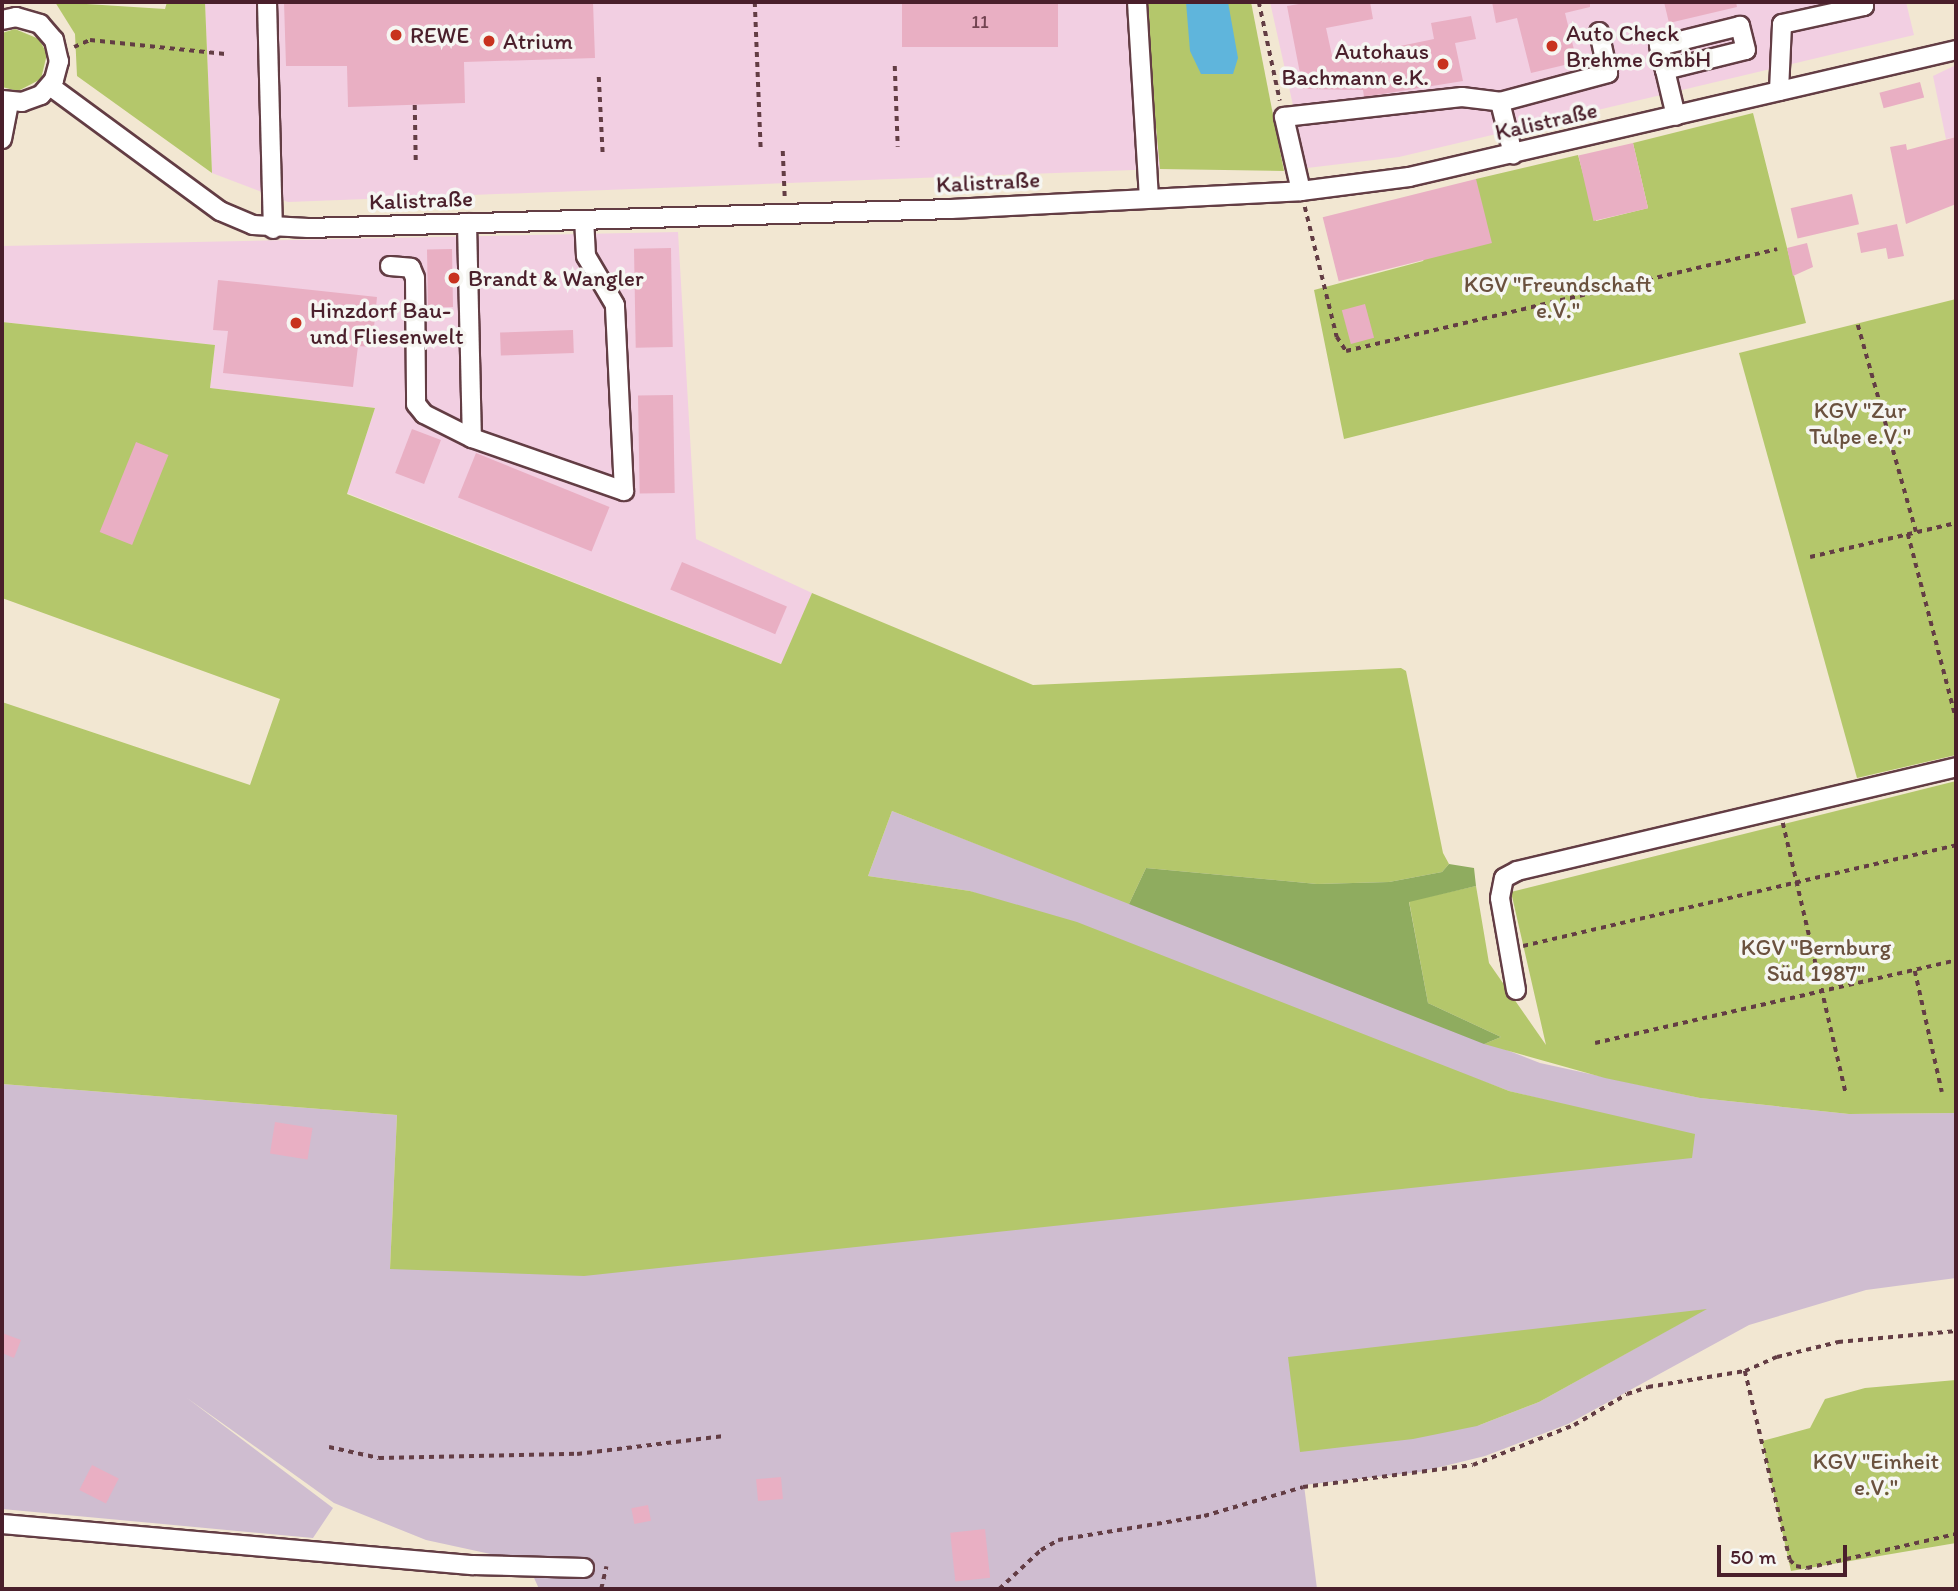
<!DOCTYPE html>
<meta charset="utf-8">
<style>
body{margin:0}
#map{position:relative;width:1958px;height:1591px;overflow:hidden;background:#f2e7d2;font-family:Itim,sans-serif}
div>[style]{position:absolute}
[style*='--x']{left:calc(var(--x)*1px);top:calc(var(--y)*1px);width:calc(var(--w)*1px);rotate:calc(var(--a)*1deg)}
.built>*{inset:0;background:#f2cfe2}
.industrial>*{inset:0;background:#cfbdd0}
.green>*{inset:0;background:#b4c76b}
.forest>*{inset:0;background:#8fac5f}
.water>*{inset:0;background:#5fb5dc}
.building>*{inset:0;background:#e9afc3;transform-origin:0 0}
.path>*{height:3.5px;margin-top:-1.75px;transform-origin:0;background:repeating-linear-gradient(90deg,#633d44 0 5px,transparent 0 10px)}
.roads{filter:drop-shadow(2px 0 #633d44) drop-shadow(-2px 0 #633d44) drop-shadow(0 2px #633d44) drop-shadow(0 -2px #633d44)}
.minor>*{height:18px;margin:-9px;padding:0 9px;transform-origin:9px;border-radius:9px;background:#fff}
.dots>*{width:19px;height:19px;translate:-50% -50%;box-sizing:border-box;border:4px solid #f6f6f2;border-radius:50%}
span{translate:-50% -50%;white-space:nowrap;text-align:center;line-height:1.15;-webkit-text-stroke:7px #f6f6f2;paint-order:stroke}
.number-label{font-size:19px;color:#724351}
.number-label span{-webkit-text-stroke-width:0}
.poi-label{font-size:23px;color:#4a1f2b}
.left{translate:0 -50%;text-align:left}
.right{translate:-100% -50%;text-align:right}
.street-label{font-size:23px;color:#4a1f2b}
.park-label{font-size:23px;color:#6a513e}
.frame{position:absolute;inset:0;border:4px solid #4a1f2b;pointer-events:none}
.scale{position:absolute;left:1717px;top:1545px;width:130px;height:32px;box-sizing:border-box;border:4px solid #4a1f2b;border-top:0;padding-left:9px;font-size:21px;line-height:24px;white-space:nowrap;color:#4a1f2b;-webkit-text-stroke:5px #f6f6f2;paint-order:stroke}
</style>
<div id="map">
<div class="built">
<div style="clip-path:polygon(205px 2px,1145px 2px,1158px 92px,1160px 169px,288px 202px,212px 173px)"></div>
<div style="clip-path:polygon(1270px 2px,1906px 2px,1914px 35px,1399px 157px,1307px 168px)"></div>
<div style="clip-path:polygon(1956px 65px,1956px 137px,1946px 139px,1933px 76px)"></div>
<div style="clip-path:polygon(678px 232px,696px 539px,812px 593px,782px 664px,347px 493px,375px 408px,210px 388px,215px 345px,2px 322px,2px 246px)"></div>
</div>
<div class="industrial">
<div style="clip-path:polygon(evenodd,892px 811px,1540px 1063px,1700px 1098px,1849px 1114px,1956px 1113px,1956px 1278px,1866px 1290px,1749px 1325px,1568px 1424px,1485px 1456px,1420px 1472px,1304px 1485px,1317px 1589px,539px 1589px,527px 1562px,426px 1540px,334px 1503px,187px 1398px,333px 1508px,313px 1538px,2px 1509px,2px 1084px,397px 1115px,390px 1269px,1590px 1111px,1509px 1091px,970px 891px,868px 876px,892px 811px,1704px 1310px,1539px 1402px,1477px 1426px,1704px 1310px)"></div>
</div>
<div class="green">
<div style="clip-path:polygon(55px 2px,165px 9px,167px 2px,205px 2px,212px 173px,77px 76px,75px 34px)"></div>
<div style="clip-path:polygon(1144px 2px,1251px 2px,1284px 171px,1160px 169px)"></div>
<div style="clip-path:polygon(15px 29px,39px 39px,47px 54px,41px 79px,18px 91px,2px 87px,2px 33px)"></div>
<div style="clip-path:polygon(1753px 113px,1806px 323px,1344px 439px,1314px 290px,1423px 261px,1476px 179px,1578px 155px,1596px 221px,1648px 208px,1633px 143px)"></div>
<div style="clip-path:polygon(1956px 299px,1956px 755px,1857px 778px,1739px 353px)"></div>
<div style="clip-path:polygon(2px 322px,215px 345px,210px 388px,375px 408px,347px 494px,781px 664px,812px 593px,1033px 685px,1401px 668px,1406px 671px,1443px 853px,1449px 864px,1442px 872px,1389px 882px,1317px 884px,1146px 868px,1129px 904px,892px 811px,868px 876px,970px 891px,1077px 922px,1509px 1091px,1695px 1134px,1692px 1158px,584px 1276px,390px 1269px,397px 1115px,2px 1084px,2px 702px,250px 785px,280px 699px,2px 598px)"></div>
<div style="clip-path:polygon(1956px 781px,1956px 1113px,1849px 1114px,1700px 1098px,1605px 1078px,1484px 1044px,1501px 1037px,1428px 1003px,1409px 901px,1476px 886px,1489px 963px,1546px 1045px,1511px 892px)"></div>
<div style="clip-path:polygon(1707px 1309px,1539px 1402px,1477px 1426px,1413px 1439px,1300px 1452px,1288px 1357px)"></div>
<div style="clip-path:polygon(1956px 1380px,1956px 1543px,1791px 1571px,1762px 1441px,1810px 1428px,1825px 1399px,1865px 1388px)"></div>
</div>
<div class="forest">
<div style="clip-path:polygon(1449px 864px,1474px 868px,1476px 886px,1409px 902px,1428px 1003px,1501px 1037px,1484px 1044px,1129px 904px,1146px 868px,1317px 884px,1389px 882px,1442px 872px)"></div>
</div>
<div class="water">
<div style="clip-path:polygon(1186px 2px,1228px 2px,1238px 58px,1233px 74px,1201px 74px,1190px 51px)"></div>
</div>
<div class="building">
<div style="clip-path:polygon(284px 2px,593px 2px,595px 58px,464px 62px,465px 103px,348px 107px,347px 66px,286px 66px)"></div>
<div style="left:902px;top:2px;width:156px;height:45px"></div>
<div style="clip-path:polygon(1311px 2px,1370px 2px,1373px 19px,1326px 28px,1333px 60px,1434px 39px,1431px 23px,1471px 16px,1476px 39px,1455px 43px,1463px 81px,1364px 97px,1363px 90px,1303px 89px,1287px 6px)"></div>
<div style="clip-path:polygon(1492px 2px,1590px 2px,1590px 7px,1565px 13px,1577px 62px,1531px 73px,1517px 18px,1496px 23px)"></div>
<div style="clip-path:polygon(1664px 2px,1736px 2px,1737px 7px,1669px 23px)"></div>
<div style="left:1920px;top:82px;width:16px;height:42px;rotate:75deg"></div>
<div style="clip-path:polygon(1956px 137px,1956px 204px,1906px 224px,1890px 147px,1906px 144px,1907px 150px)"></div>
<div style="left:1633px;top:143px;width:67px;height:56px;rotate:77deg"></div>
<div style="left:1476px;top:179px;width:66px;height:158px;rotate:76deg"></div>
<div style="left:1852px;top:194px;width:31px;height:63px;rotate:77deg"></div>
<div style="clip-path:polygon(1897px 224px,1904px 256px,1888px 259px,1886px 248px,1861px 253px,1857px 233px)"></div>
<div style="clip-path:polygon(1807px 243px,1813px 267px,1793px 276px,1787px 248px)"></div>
<div style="left:671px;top:248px;width:99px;height:37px;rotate:89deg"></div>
<div style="left:452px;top:249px;width:58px;height:25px;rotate:89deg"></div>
<div style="clip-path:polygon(218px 280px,377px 297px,372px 347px,358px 346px,353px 387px,223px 373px,228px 331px,213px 330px)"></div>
<div style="left:1365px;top:304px;width:35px;height:24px;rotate:75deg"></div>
<div style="left:573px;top:330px;width:23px;height:73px;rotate:88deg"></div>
<div style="left:673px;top:395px;width:98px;height:35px;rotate:89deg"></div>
<div style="left:412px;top:429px;width:31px;height:47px;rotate:21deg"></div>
<div style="left:136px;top:442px;width:35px;height:97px;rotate:22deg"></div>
<div style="left:476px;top:453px;width:144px;height:48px;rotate:22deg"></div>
<div style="left:682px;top:562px;width:114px;height:30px;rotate:23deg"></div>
<div style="left:275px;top:1122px;width:38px;height:32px;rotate:9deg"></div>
<div style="clip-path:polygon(2px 1333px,21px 1340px,14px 1358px,2px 1353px)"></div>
<div style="left:92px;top:1465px;width:30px;height:28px;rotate:27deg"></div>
<div style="left:781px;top:1477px;width:22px;height:25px;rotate:85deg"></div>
<div style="left:648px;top:1505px;width:16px;height:17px;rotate:79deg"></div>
<div style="left:985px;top:1529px;width:49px;height:35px;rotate:84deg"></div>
</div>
<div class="path">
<div style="--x:755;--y:2;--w:150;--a:87.7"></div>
<div style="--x:1259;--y:2;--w:101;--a:78"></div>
<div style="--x:74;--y:47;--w:17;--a:-24"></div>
<div style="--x:90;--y:40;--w:136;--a:5.9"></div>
<div style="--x:895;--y:66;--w:81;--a:87.9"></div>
<div style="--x:599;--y:77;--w:80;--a:87.1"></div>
<div style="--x:415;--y:105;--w:59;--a:89"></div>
<div style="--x:783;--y:151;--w:47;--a:87.6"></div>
<div style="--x:1305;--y:207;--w:134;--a:76.2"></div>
<div style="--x:1337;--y:337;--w:17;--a:57"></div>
<div style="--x:1346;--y:351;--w:443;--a:-13.3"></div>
<div style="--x:1858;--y:325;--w:215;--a:74.3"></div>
<div style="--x:1908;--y:534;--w:190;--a:75.4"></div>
<div style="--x:1810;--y:557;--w:150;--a:-13.1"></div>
<div style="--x:1783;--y:823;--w:277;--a:76.9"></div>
<div style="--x:1523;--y:946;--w:445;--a:-13.1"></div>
<div style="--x:1915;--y:971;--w:124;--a:77.4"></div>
<div style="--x:1595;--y:1043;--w:370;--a:-12.9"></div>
<div style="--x:1745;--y:1371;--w:194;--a:76.6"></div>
<div style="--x:1790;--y:1560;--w:8;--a:45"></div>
<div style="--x:1796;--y:1566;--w:11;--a:10"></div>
<div style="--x:1807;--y:1568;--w:153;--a:-12.9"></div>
<div style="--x:329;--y:1447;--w:51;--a:12.4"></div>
<div style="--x:379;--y:1458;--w:198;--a:-1.2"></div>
<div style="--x:577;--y:1454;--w:148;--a:-7"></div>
<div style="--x:601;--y:1589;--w:23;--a:-77"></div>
<div style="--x:999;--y:1589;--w:57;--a:-42.9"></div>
<div style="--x:1041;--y:1550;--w:20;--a:-30"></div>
<div style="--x:1058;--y:1540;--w:148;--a:-9.3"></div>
<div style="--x:1204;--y:1516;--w:103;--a:-16.3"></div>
<div style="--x:1303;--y:1487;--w:171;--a:-7.4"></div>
<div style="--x:1473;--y:1465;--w:109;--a:-21.6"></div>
<div style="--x:1574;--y:1425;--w:61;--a:-30.3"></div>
<div style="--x:1627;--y:1394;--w:22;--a:-18"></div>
<div style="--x:1648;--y:1387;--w:98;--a:-9.4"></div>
<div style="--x:1745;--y:1371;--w:35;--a:-24"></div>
<div style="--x:1777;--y:1357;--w:63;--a:-13.8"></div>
<div style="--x:1838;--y:1342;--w:119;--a:-5.3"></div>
</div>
<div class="roads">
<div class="minor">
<div style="--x:267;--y:2;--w:227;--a:88.5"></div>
<div style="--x:1137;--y:2;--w:195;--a:86.5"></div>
<div style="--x:2;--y:20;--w:14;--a:-12"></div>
<div style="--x:16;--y:17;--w:25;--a:16"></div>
<div style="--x:40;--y:24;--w:21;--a:49"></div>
<div style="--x:54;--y:40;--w:22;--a:77"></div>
<div style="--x:59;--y:61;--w:20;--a:105"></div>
<div style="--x:54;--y:80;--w:20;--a:131"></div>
<div style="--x:41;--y:95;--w:20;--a:160"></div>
<div style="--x:22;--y:102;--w:20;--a:-174"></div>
<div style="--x:1665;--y:70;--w:83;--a:-13.9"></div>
<div style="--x:1746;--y:50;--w:25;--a:-104"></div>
<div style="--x:1740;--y:26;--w:83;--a:166.1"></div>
<div style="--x:1659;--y:46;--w:25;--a:76"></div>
<div style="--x:1665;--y:70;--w:47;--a:76.6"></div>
<div style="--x:50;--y:86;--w:211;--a:36.3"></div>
<div style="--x:220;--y:211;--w:36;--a:23"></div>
<div style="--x:253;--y:225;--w:55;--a:3.1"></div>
<div style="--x:308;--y:228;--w:643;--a:-1.69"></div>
<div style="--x:951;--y:209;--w:350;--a:-2.9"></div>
<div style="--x:1301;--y:191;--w:109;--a:-7.4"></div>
<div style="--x:1409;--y:177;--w:562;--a:-13.07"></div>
<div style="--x:1779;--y:91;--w:67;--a:-87.4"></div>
<div style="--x:1782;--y:24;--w:84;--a:-12.4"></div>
<div style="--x:1864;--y:6;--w:4;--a:-104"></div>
<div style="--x:1500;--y:102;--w:112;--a:-15"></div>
<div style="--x:1608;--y:73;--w:42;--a:-102.4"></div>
<div style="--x:2;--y:139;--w:38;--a:-79"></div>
<div style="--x:1301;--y:191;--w:76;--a:-102.9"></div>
<div style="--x:1284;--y:117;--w:179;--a:-6.4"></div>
<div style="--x:1462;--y:97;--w:38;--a:7"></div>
<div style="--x:1500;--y:102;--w:54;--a:76"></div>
<div style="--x:467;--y:223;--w:215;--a:88.7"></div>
<div style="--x:472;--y:438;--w:161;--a:19.2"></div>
<div style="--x:624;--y:491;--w:186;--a:-92.8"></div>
<div style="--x:615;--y:305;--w:57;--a:-120.6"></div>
<div style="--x:586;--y:256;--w:36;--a:-93"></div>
<div style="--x:390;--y:266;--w:21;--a:5"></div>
<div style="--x:411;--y:268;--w:11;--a:68"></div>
<div style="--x:415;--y:278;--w:126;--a:89.5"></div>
<div style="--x:416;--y:404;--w:13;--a:51"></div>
<div style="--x:424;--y:414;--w:54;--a:26.6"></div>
<div style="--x:1516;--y:990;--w:93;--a:-99.9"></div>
<div style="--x:1500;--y:898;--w:20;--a:-79"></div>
<div style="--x:1504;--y:878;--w:15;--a:-28"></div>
<div style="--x:1517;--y:871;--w:451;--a:-13.3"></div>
<div style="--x:2;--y:1524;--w:473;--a:5"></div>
<div style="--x:473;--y:1565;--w:111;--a:1.5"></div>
</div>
</div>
<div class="dots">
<div style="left:396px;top:35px;background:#c8321e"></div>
<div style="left:489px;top:41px;background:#c8321e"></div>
<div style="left:1552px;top:46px;background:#c8321e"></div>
<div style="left:1443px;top:64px;background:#c8321e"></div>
<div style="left:454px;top:278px;background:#c8321e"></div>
<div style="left:296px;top:323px;background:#c8321e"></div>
</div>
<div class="number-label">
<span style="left:980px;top:22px">11</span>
</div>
<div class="poi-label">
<span class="left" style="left:1566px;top:46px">Auto Check<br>Brehme GmbH</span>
<span class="left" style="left:410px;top:35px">REWE</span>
<span class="left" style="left:503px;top:41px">Atrium</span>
<span class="right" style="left:1429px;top:64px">Autohaus<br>Bachmann e.K.</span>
<span class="left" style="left:468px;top:278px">Brandt &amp; Wangler</span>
<span class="left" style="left:310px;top:323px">Hinzdorf Bau-<br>und Fliesenwelt</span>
</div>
<div class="street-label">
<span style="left:1546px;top:121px;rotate:-13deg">Kalistraße</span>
<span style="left:988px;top:182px;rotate:-3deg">Kalistraße</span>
<span style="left:421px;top:200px;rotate:-2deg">Kalistraße</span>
</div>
<div class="park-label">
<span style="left:1558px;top:297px">KGV "Freundschaft<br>e.V."</span>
<span style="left:1860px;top:423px">KGV "Zur<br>Tulpe e.V."</span>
<span style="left:1816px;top:960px">KGV "Bernburg<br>Süd 1987"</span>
<span style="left:1876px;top:1474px">KGV "Einheit<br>e.V."</span>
</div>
<div class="frame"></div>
<div class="scale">50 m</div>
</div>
